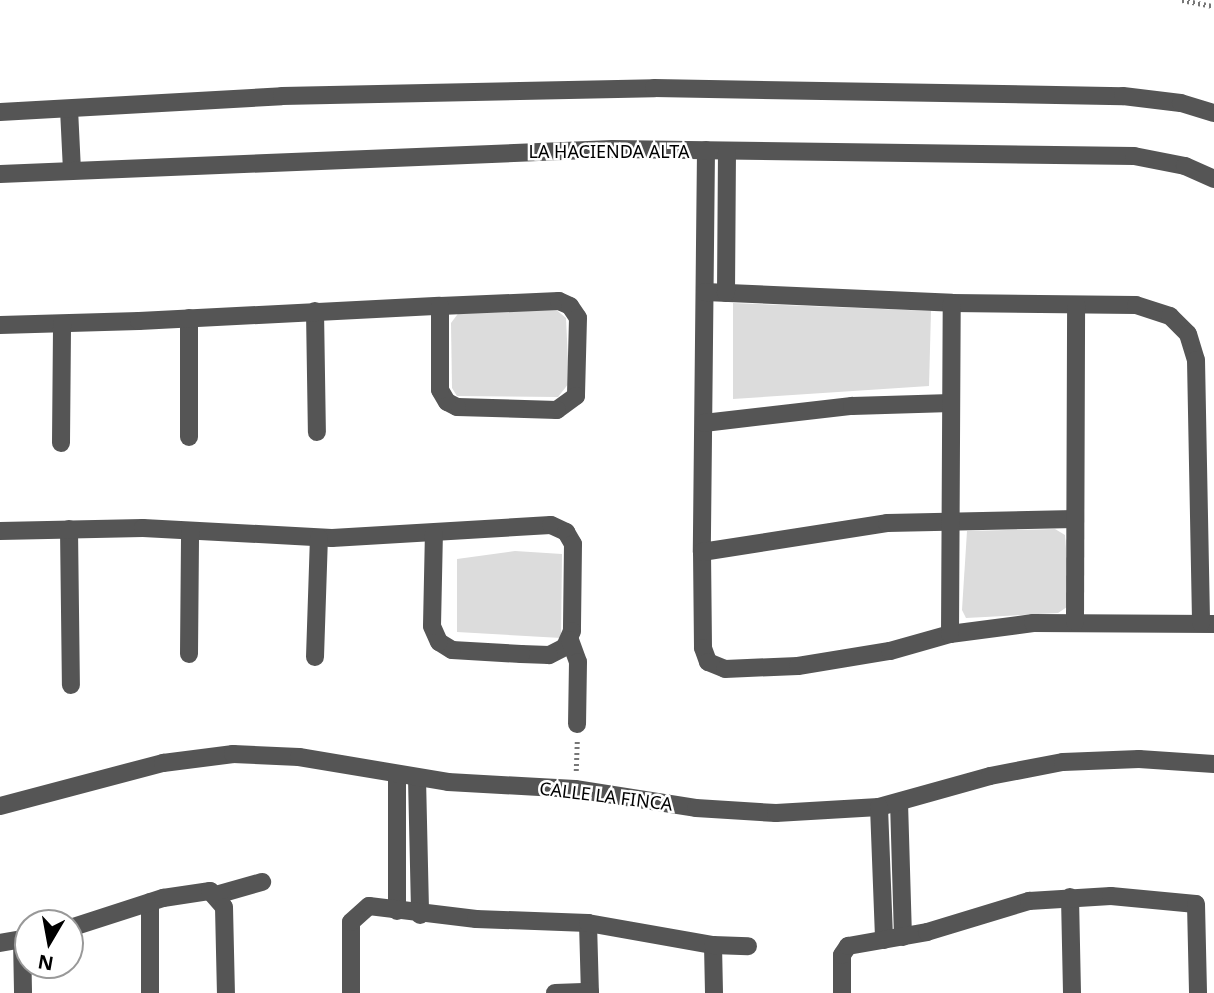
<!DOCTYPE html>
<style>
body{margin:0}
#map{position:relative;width:1214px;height:993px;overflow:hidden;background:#fff;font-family:"Noto Sans",sans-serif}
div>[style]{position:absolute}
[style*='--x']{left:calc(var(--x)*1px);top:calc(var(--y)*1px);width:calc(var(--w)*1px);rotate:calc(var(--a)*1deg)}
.green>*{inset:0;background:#dcdcdc}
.path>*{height:4.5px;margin-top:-2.25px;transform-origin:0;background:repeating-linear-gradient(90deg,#777 0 2px,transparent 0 5.5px)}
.minor>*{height:18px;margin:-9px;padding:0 9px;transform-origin:9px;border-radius:9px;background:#555}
span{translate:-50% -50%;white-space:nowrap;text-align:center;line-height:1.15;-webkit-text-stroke:5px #fff;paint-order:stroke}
.street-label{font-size:18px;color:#000}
.north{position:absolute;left:14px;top:909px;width:70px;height:70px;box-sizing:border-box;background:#fff;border:2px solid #999;border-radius:50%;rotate:190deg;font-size:19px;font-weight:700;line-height:28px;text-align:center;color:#000}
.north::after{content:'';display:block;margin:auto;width:24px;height:32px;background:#000;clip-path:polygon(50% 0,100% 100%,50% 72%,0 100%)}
</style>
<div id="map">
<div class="green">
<div style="clip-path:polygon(733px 303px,931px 311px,929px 386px,733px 399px)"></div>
<div style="clip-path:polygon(554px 308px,566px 318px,569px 383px,558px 397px,457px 396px,452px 388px,451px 323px,460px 311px)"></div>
<div style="clip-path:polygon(1055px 529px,1065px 535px,1070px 605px,1058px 613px,966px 618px,962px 610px,967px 531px)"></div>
<div style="clip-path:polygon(515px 551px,562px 554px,561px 638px,457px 632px,457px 559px)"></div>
</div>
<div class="path">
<div style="--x:1182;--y:0;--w:33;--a:11"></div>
<div style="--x:576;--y:771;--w:30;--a:-88"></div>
</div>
<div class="minor">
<div style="--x:69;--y:109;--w:61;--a:87.2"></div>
<div style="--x:0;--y:112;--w:282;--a:-3.2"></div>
<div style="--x:282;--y:96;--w:372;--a:-1.2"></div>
<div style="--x:654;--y:88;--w:469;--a:1"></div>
<div style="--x:1123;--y:96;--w:58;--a:6.9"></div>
<div style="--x:1181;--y:103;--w:34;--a:17"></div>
<div style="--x:706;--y:150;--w:402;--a:90.6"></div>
<div style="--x:702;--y:552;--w:96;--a:89.4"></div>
<div style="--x:703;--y:648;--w:15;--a:70"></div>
<div style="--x:708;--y:662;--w:18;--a:22"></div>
<div style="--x:725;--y:669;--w:73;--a:-2.4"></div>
<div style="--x:798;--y:666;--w:93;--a:-9.3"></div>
<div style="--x:890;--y:651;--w:62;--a:-15.8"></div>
<div style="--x:950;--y:634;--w:84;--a:-7.5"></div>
<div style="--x:1033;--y:623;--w:181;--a:0.3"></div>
<div style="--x:0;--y:174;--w:613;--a:-2.34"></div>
<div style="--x:612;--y:149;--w:522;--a:0.77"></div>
<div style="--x:1134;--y:156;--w:52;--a:11.1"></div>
<div style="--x:1185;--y:166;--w:32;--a:24"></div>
<div style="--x:705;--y:292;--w:247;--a:2.5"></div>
<div style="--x:952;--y:303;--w:184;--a:0.6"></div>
<div style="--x:1136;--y:305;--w:36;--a:18"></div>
<div style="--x:1170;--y:316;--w:25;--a:45"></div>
<div style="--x:1188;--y:334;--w:27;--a:73"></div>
<div style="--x:1196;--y:360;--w:263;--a:88.9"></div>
<div style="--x:726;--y:293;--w:142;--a:-89.6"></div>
<div style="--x:315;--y:311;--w:121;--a:89.1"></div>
<div style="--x:189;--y:318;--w:119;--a:90"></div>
<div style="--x:0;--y:325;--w:139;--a:-1.6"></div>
<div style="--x:139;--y:321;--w:301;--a:-2.9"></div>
<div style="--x:440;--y:306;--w:119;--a:-2.4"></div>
<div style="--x:559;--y:301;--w:12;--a:24"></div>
<div style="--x:570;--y:306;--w:14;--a:56"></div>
<div style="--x:578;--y:318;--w:78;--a:91.5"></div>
<div style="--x:576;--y:396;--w:24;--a:144"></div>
<div style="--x:557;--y:410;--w:100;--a:-178.3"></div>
<div style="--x:457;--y:407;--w:11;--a:-153"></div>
<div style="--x:447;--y:402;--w:14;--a:-120"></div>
<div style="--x:440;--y:390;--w:84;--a:-90"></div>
<div style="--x:704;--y:423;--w:149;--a:-6.6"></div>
<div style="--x:852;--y:406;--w:99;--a:-1.7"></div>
<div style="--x:61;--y:443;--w:119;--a:-89.5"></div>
<div style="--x:69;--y:529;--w:156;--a:89.3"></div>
<div style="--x:0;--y:531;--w:143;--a:-1.2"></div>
<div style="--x:143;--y:528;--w:189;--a:3"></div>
<div style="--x:332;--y:538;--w:219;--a:-3.4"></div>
<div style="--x:551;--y:525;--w:17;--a:25"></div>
<div style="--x:566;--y:532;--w:14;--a:60"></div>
<div style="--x:573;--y:544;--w:87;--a:90.7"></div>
<div style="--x:572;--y:631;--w:17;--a:114"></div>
<div style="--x:565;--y:647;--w:18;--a:153"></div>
<div style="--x:549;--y:655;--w:28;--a:-178"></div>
<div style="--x:521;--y:654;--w:69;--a:-176.7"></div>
<div style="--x:452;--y:650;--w:15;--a:-148"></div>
<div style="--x:439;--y:642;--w:17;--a:-114"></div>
<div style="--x:432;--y:626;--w:92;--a:-88.8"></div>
<div style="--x:702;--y:552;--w:187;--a:-8.9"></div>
<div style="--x:887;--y:523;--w:188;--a:-1.2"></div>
<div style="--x:1075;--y:622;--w:317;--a:-89.8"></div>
<div style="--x:950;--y:634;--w:331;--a:-89.7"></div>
<div style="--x:570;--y:640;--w:23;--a:70"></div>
<div style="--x:578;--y:662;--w:62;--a:90.9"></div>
<div style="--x:189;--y:654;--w:123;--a:-89.5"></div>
<div style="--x:315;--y:657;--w:119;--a:-88.1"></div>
<div style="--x:397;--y:774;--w:137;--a:90"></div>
<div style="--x:417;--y:778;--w:137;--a:88.7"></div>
<div style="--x:899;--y:802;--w:135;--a:88.3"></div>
<div style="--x:0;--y:806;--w:169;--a:-14.8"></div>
<div style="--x:163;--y:763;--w:71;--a:-7.3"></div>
<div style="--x:233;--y:754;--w:66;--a:2.6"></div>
<div style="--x:299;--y:757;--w:151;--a:9.5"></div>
<div style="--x:448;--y:782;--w:127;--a:3.2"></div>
<div style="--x:575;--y:789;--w:122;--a:8.9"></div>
<div style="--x:696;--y:808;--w:80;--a:3.6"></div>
<div style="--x:776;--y:813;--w:103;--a:-3.3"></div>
<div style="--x:879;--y:807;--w:115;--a:-15.6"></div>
<div style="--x:990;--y:776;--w:74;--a:-10.9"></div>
<div style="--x:1063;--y:762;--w:76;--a:-2.3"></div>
<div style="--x:1139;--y:759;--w:75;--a:3.8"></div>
<div style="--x:879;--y:807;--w:133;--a:87.8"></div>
<div style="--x:216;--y:895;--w:48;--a:-15.8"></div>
<div style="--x:1070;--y:897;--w:96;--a:88.8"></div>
<div style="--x:150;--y:902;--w:91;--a:90"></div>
<div style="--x:588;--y:923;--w:70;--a:88.4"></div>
<div style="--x:70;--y:928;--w:98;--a:-17.9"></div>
<div style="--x:163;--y:898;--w:48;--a:-8.5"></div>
<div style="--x:210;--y:891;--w:21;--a:49"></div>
<div style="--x:224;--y:907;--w:86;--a:88.7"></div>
<div style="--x:22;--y:939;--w:54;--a:88.9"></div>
<div style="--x:0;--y:943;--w:28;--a:-10"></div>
<div style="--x:713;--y:945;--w:48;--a:88.8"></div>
<div style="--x:351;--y:993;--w:71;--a:-90"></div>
<div style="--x:351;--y:922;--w:24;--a:-42"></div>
<div style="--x:369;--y:906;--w:108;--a:6.9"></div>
<div style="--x:476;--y:919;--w:112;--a:2"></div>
<div style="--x:588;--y:923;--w:127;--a:10"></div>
<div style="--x:713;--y:945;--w:35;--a:2"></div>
<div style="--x:555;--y:993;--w:35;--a:-2"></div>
<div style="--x:842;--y:993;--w:38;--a:-90"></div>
<div style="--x:842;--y:955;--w:11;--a:-56"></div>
<div style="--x:848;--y:946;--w:80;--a:-10"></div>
<div style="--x:927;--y:932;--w:107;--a:-16.9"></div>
<div style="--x:1029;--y:901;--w:82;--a:-3.5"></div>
<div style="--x:1111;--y:896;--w:85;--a:5.4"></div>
<div style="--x:1196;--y:904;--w:89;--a:88.7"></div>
</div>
<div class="street-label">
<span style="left:609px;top:151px">LA HACIENDA ALTA</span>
<span style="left:606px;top:796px;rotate:7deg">CALLE LA FINCA</span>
</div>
<div class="north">N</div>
</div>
